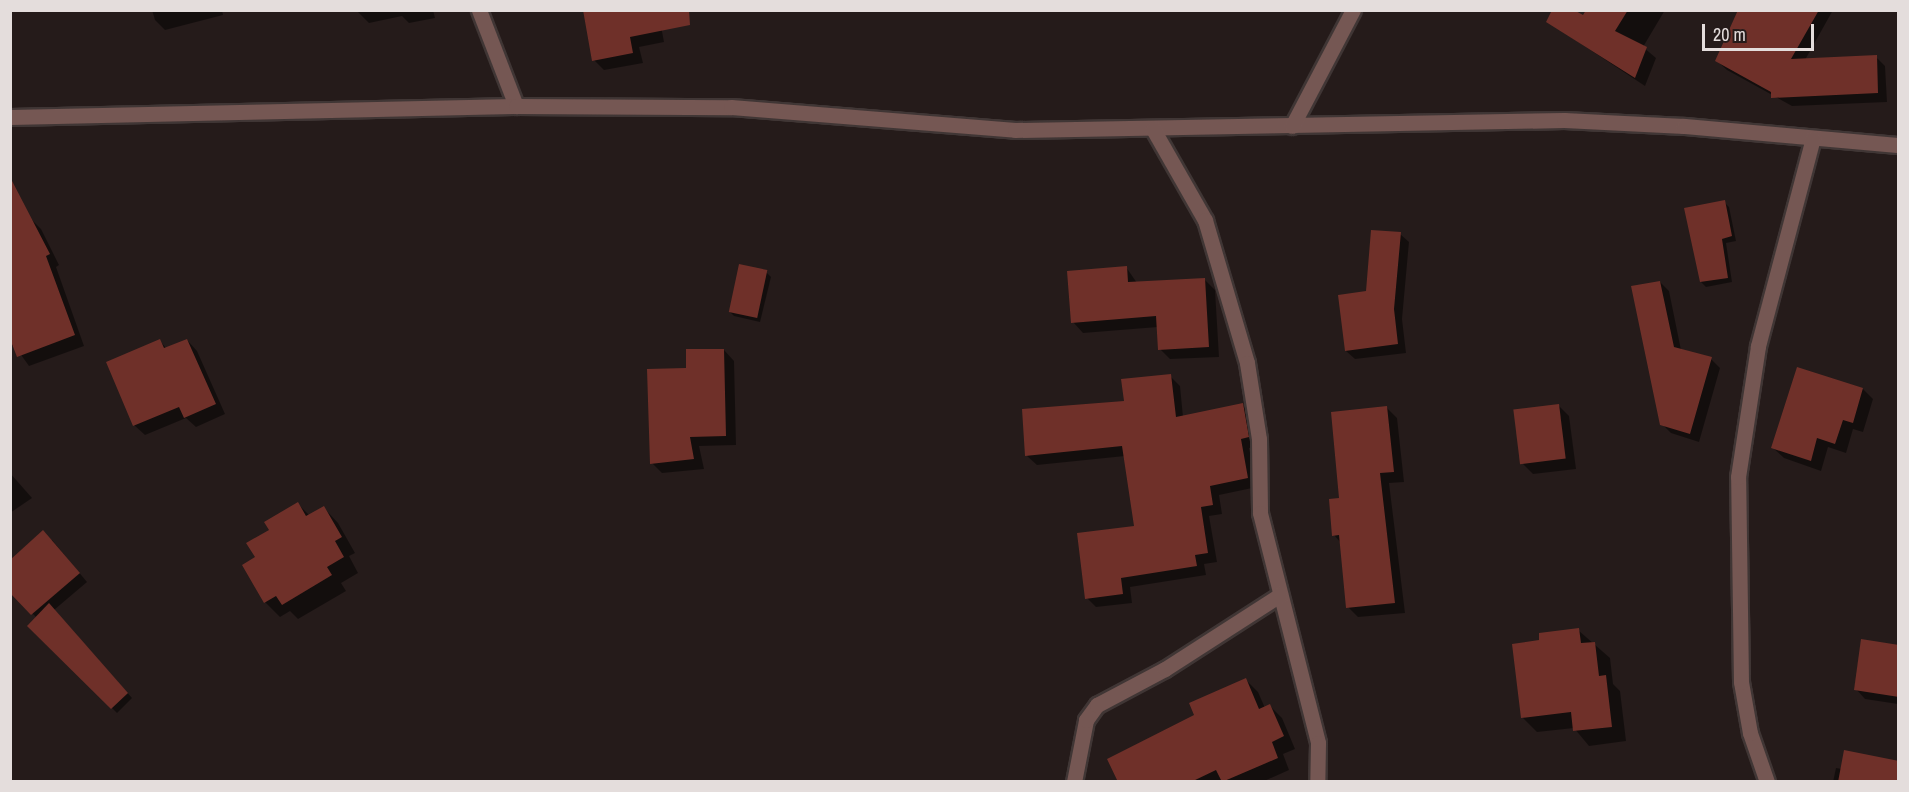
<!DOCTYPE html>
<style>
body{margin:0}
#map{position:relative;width:1909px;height:792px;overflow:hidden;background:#251b1a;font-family:"Archivo Narrow",sans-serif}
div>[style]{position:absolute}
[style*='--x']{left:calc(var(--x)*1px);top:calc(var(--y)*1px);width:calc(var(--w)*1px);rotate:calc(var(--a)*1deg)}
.shadow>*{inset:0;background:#0007}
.building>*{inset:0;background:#6f3029;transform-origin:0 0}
.roads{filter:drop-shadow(2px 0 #403635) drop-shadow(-2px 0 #403635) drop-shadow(0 2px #403635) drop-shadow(0 -2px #403635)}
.minor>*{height:15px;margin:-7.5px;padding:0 7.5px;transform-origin:7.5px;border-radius:7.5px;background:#755753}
span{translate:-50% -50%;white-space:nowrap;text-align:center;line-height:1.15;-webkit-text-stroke:4.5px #251b1a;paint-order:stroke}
.frame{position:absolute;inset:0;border:12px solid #e4dddc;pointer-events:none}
.scale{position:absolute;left:1702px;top:24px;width:112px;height:27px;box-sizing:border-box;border:3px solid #e4dddc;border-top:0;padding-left:8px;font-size:18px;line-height:21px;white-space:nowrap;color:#e4dddc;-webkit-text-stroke:4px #251b1a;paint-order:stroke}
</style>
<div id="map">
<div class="shadow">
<div style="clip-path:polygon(152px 10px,222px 10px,223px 15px,165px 30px,155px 20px)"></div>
<div style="clip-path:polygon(356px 10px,433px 10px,435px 18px,409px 23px,402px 16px,369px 23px)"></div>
<div style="clip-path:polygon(658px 10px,664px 42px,639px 47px,643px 63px,604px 70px,594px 60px)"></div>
<div style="clip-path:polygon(1588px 10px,1665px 10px,1643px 47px,1656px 58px,1645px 86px,1548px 22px,1584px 17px)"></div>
<div style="clip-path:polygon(1739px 10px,1833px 10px,1805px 60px,1876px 57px,1885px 66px,1887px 102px,1792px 106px,1727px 70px,1717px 61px)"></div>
<div style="clip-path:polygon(1724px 202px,1729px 207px,1736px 241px,1726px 243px,1732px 282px,1706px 287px,1701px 282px)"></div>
<div style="clip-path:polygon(30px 218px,41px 229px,59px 265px,56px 267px,84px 346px,29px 366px,14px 345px,10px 347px,10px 229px)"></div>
<div style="clip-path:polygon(1400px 234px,1409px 242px,1402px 319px,1406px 353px,1355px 359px,1346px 351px,1367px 293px)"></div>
<div style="clip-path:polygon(1126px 267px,1137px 283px,1204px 279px,1215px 290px,1219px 357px,1170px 359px,1160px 349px,1158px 327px,1083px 333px,1073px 322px)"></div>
<div style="clip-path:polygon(766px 272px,771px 277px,760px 322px,734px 316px,729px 311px)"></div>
<div style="clip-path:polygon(1660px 282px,1669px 291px,1681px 350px,1711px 359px,1720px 368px,1699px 442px,1671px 433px,1662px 424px)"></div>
<div style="clip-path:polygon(159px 340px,167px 349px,187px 340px,197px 351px,225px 414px,196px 427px,186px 418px,145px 435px,134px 425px)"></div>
<div style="clip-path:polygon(724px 350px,734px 361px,736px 445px,699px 446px,704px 469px,662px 473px,652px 463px,688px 369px)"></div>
<div style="clip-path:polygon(1170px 376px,1180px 386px,1183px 417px,1243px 405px,1253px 414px,1258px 447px,1249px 448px,1257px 487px,1219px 495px,1222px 514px,1209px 516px,1217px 562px,1204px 564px,1206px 575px,1130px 587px,1132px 603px,1096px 607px,1087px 598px,1136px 527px,1125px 456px,1037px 465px,1027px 456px)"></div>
<div style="clip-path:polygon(1863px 389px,1873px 399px,1863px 432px,1853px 429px,1846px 453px,1828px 447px,1821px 471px,1784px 458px,1773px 448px)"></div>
<div style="clip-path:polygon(1559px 406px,1569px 416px,1576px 469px,1533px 474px,1523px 464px)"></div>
<div style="clip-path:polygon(1387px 408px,1397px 418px,1404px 482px,1389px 483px,1405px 613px,1358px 617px,1348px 607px,1341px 543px,1334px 535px,1340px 499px)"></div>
<div style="clip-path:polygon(10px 473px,32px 498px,10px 513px)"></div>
<div style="clip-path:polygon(298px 504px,310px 516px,324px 508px,338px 523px,355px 553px,349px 556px,358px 573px,341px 583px,346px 591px,298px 619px,290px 611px,280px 617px,265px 602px,257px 558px,271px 531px)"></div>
<div style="clip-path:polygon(52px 540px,87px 582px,54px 610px,132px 698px,117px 713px,30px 626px,37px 618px,10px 591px)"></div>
<div style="clip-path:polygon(1578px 630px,1610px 658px,1613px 684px,1620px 691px,1626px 741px,1589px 746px,1574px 728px,1537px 732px,1522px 717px,1541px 642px)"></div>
<div style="clip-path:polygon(1898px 647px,1898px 704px,1865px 699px,1856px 689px)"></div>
<div style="clip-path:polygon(1246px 680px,1258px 692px,1265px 708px,1270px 706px,1282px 718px,1295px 749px,1283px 754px,1289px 770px,1262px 782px,1119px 782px)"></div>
<div style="clip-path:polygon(1836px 768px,1842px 769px,1898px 782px,1833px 782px)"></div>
</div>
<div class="building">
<div style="clip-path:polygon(583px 10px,689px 10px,690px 25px,630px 37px,633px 53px,592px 61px)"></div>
<div style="clip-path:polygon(1552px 10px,1574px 10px,1583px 15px,1586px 10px,1628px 10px,1615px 31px,1647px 47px,1635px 78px,1546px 22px)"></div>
<div style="clip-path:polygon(1738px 10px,1819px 10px,1791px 59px,1877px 55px,1878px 93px,1771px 98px,1771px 92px,1715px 61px)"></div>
<div style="clip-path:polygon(10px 177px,50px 254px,46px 256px,75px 335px,17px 357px,10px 339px)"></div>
<div style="clip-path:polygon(1725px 200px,1732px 236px,1722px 239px,1728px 278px,1700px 282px,1684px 208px)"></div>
<div style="clip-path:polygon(1371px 230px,1401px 232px,1394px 309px,1398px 344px,1345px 351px,1338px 295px,1366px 291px)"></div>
<div style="left:739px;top:264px;width:29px;height:49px;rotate:12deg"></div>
<div style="clip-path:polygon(1127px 266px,1128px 282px,1205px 278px,1209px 347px,1158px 350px,1156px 316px,1071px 323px,1067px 271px)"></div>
<div style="clip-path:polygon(1660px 281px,1674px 347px,1712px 357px,1690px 434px,1660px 425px,1631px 286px)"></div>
<div style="clip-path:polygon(160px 339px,164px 348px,187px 339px,216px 404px,184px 418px,179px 407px,133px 426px,106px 362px)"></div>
<div style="clip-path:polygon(686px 349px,724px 349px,726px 436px,690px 437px,694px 459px,650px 464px,647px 369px,686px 368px)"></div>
<div style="clip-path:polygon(1797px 367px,1863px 388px,1853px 423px,1843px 420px,1835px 444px,1817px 438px,1811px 461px,1771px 448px)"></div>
<div style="clip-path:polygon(1171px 374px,1176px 417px,1243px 403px,1249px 437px,1241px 439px,1248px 478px,1210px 486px,1213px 505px,1201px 507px,1208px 553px,1195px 555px,1197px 566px,1121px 578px,1123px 594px,1085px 599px,1077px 533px,1134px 526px,1122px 446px,1025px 456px,1022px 409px,1124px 401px,1121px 379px)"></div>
<div style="left:1559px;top:404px;width:55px;height:46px;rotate:83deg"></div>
<div style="clip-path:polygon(1387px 406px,1394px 472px,1380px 473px,1395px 603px,1346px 608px,1339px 535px,1332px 536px,1329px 499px,1339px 498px,1331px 412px)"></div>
<div style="clip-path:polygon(298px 502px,306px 516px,324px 506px,342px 537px,335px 541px,344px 557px,327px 567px,332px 575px,282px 605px,276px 596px,264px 603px,242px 565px,255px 557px,246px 543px,269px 530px,264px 522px)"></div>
<div style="clip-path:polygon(43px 530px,80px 573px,31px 615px,10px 593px,10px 560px)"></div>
<div style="clip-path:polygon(49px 603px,128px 693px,111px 709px,27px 626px)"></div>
<div style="clip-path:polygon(1579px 628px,1581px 643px,1595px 642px,1599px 676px,1606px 675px,1612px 727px,1573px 731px,1571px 712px,1521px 718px,1512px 644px,1539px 640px,1539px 633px)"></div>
<div style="clip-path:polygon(1861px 639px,1899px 645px,1899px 697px,1854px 690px)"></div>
<div style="clip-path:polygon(1246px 678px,1259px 709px,1270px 704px,1284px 736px,1272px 742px,1278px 758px,1222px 782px,1216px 770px,1191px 782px,1118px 782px,1107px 759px,1194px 715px,1189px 703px)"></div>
<div style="clip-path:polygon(1844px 750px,1899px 761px,1899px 782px,1838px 782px)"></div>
</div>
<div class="roads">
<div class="minor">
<div style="--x:479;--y:10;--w:103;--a:68.9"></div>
<div style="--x:10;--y:117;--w:506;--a:-1.25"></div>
<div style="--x:516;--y:106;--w:215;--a:0.3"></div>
<div style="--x:731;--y:107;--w:285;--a:4.6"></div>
<div style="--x:1015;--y:130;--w:549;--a:-1.04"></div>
<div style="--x:1564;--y:120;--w:120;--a:2.9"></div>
<div style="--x:1684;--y:126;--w:215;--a:5.1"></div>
<div style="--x:1292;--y:126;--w:131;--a:-62.3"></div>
<div style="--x:1153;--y:129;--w:105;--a:60.3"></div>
<div style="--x:1205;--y:220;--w:149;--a:73.6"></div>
<div style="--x:1247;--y:363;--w:77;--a:81"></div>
<div style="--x:1259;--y:439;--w:74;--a:89.2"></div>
<div style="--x:1260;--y:513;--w:237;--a:75.8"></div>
<div style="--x:1318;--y:743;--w:39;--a:91"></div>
<div style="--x:1074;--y:782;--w:63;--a:-79"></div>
<div style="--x:1086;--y:720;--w:19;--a:-54"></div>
<div style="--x:1097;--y:705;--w:77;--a:-27.9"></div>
<div style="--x:1165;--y:669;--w:137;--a:-32.8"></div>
<div style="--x:1767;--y:782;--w:52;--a:-109.1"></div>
<div style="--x:1750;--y:733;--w:52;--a:-100"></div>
<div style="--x:1741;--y:682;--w:205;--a:-90.8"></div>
<div style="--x:1738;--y:477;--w:133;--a:-81.3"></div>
<div style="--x:1758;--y:346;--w:215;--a:-75.2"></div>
</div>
</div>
<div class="frame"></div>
<div class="scale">20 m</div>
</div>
